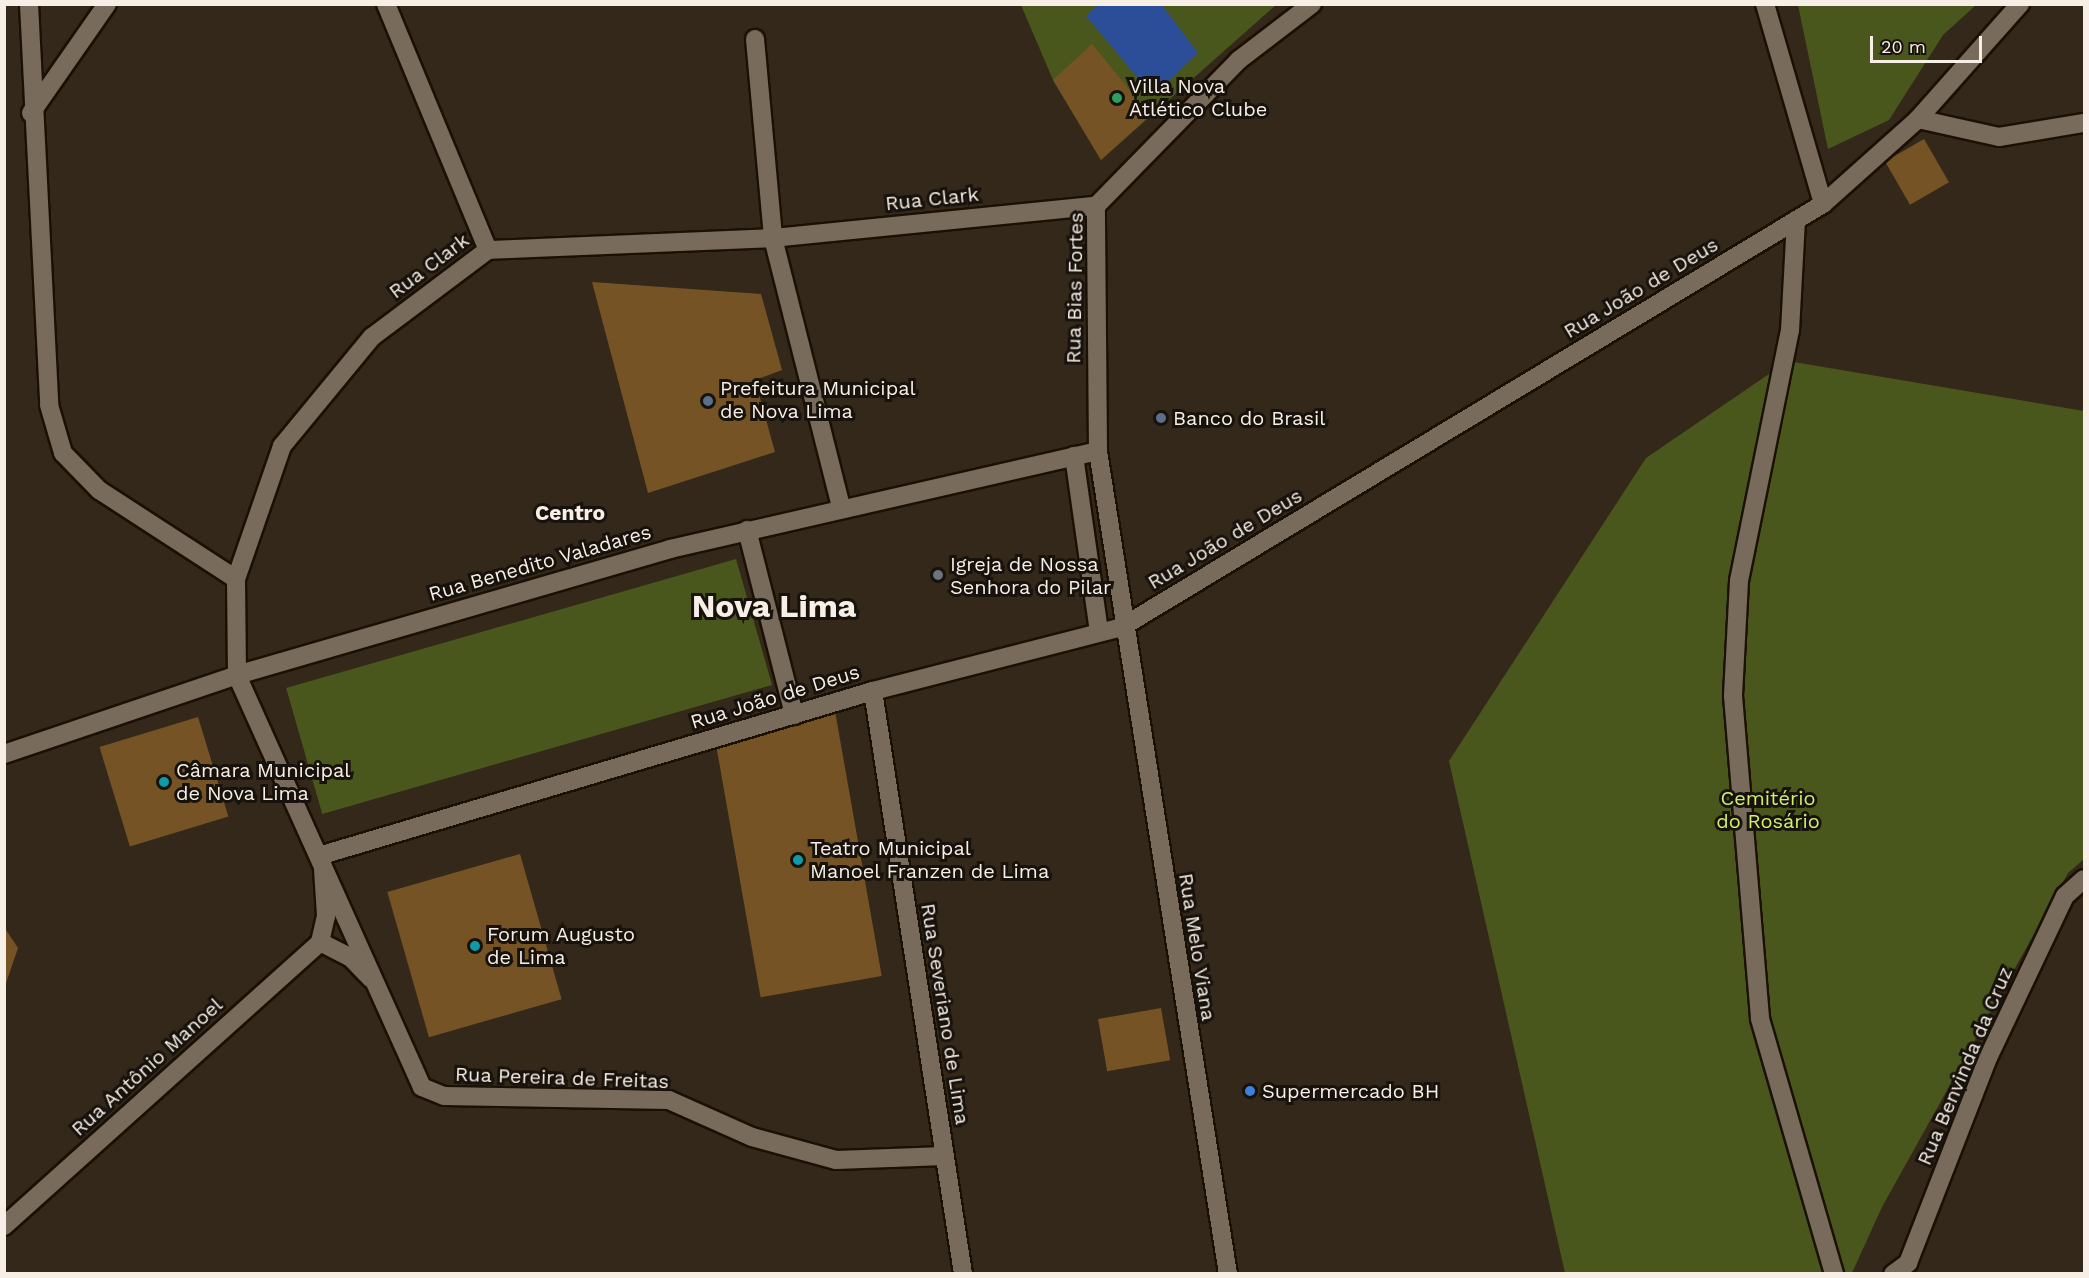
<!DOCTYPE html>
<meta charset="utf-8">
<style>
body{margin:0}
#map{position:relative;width:2089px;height:1278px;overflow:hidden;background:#34281a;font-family:"Work Sans",sans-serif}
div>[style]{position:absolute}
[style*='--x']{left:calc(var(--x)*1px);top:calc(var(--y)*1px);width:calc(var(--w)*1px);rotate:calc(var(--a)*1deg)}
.green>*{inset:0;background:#49571c;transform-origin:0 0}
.water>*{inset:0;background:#2c4e99}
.building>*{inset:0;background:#765325;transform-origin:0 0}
.roads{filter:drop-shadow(2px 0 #1b1004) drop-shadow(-2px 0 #1b1004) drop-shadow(0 2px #1b1004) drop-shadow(0 -2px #1b1004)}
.minor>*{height:18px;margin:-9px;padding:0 9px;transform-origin:9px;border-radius:9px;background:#796b5b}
.dots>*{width:16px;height:16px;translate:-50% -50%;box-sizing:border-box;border:3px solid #17120c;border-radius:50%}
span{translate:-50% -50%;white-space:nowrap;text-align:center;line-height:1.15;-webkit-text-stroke:6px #17120c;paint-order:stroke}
.poi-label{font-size:20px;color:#f7efe6}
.left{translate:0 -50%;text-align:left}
.street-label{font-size:20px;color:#f7efe6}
.park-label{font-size:20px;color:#d0f06e}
.neighbourhood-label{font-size:21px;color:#f7efe6;font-weight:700}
.town-label{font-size:32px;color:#f7efe6;font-weight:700}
.frame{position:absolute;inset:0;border:6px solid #f7efe6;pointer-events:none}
.scale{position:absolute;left:1870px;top:36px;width:112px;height:27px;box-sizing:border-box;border:3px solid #f7efe6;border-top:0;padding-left:8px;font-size:18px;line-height:21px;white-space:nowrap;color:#f7efe6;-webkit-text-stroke:4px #17120c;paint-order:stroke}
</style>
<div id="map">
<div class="green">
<div style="clip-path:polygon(1021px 5px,1276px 5px,1101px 160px,1053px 80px)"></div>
<div style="clip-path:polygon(1798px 5px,1798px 4px,1976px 5px,1943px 35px,1889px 120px,1828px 149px)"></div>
<div style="clip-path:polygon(1788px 361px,2084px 411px,2084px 859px,2068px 873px,1882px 1207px,1852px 1273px,1565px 1273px,1449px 761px,1646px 458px)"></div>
<div style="left:736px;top:559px;width:131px;height:468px;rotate:74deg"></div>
</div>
<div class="water">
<div style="clip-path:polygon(1099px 4px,1162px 5px,1198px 53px,1153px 96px,1086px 16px)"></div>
</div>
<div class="building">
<div style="clip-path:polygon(1092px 44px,1150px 115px,1101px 160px,1053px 80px)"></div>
<div style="left:1924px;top:139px;width:50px;height:45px;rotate:60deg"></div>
<div style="clip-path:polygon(592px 282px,761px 294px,782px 370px,755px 380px,775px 452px,648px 493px)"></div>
<div style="left:835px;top:711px;width:269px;height:123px;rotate:80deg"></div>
<div style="left:198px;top:717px;width:104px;height:103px;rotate:73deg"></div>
<div style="left:520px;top:854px;width:151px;height:138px;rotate:74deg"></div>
<div style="clip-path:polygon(4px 927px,18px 948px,5px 986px,4px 986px)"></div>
<div style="left:1161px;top:1008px;width:53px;height:64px;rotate:80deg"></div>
</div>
<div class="roads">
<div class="minor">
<div style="--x:29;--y:4;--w:401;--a:87.1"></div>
<div style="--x:49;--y:405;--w:50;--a:73.7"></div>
<div style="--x:63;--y:453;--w:52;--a:45.8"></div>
<div style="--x:99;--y:490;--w:163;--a:33"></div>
<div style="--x:386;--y:4;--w:266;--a:67.5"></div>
<div style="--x:1765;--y:4;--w:208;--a:73.8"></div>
<div style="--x:755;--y:39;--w:200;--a:84.8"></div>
<div style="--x:773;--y:238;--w:277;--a:75.8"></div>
<div style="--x:31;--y:113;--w:133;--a:-55.1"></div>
<div style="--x:1918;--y:119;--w:83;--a:12.5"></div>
<div style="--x:1999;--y:137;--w:86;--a:-9.4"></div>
<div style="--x:1796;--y:220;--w:110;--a:93.1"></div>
<div style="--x:1790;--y:330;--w:256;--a:101.5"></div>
<div style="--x:1739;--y:581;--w:115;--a:93"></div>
<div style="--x:1733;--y:696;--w:324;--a:85.2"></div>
<div style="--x:1760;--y:1019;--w:266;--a:73.8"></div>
<div style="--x:1074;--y:456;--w:178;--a:81.9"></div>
<div style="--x:747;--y:530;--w:191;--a:75.7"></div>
<div style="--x:873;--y:691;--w:590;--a:81.22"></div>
<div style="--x:4;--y:754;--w:246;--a:-18.7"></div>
<div style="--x:237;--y:675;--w:451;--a:-16.2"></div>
<div style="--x:670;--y:549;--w:439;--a:-12.9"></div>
<div style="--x:322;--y:855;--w:575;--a:-16.58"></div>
<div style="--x:873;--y:691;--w:257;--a:-14.4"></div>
<div style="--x:1122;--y:627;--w:819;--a:-31.11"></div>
<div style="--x:1823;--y:204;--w:127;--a:-41.8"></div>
<div style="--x:1918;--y:119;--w:154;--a:-48.4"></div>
<div style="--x:320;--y:942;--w:35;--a:27"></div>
<div style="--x:351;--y:958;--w:29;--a:46"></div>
<div style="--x:945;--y:1156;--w:109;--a:177.9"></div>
<div style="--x:836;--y:1160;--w:87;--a:-164.7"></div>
<div style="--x:752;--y:1137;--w:91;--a:-156"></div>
<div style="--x:669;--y:1100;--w:225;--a:-179"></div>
<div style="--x:444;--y:1096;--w:24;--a:-158"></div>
<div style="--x:422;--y:1087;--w:452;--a:-114.2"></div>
<div style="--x:237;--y:675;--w:96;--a:-90.6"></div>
<div style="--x:236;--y:579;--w:141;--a:-70.9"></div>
<div style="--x:282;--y:446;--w:141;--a:-50.5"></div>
<div style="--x:372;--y:337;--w:145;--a:-36.9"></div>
<div style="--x:488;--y:250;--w:285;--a:-2.4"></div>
<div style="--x:773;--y:238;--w:325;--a:-5.7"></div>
<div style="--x:4;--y:1226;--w:425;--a:-41.9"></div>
<div style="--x:320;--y:942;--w:27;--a:-77"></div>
<div style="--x:326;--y:916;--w:48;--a:-93.6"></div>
<div style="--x:1228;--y:1274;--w:833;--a:-98.98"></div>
<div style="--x:1098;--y:451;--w:245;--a:-90.5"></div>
<div style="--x:1096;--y:206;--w:204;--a:-45.6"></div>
<div style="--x:1239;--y:60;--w:92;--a:-37.5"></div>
<div style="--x:1893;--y:1274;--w:19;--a:-36"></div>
<div style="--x:1908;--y:1263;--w:220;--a:-68.7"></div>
<div style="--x:1988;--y:1058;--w:179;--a:-64.6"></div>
<div style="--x:2065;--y:896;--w:25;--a:-42"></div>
</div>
</div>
<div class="dots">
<div style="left:1117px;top:98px;background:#2e9e5b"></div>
<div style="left:708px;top:401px;background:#5c6f8a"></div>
<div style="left:1161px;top:418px;background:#5c6f8a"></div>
<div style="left:938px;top:575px;background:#6b7280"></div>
<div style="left:164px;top:782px;background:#0f9aa8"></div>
<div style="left:798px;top:860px;background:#0f9aa8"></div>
<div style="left:475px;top:946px;background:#0f9aa8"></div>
<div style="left:1250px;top:1091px;background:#3f7fe0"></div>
</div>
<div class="poi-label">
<span class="left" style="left:1129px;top:98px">Villa Nova<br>Atlético Clube</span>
<span class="left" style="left:720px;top:400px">Prefeitura Municipal<br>de Nova Lima</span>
<span class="left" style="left:1173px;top:418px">Banco do Brasil</span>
<span class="left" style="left:950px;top:576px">Igreja de Nossa<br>Senhora do Pilar</span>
<span class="left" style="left:176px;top:782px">Câmara Municipal<br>de Nova Lima</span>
<span class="left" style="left:810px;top:860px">Teatro Municipal<br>Manoel Franzen de Lima</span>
<span class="left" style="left:487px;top:946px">Forum Augusto<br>de Lima</span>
<span class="left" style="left:1262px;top:1091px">Supermercado BH</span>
</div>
<div class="street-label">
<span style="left:932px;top:199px;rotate:-6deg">Rua Clark</span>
<span style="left:429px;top:266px;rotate:-37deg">Rua Clark</span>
<span style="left:1075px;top:288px;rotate:-89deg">Rua Bias Fortes</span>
<span style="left:1641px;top:288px;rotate:-31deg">Rua João de Deus</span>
<span style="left:1225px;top:539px;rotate:-31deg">Rua João de Deus</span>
<span style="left:540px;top:563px;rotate:-16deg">Rua Benedito Valadares</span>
<span style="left:775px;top:697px;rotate:-17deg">Rua João de Deus</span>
<span style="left:1197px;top:947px;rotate:81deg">Rua Melo Viana</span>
<span style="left:945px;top:1014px;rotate:81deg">Rua Severiano de Lima</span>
<span style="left:1965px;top:1066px;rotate:-67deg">Rua Benvinda da Cruz</span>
<span style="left:147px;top:1067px;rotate:-42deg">Rua Antônio Manoel</span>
<span style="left:562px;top:1078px;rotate:2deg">Rua Pereira de Freitas</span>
</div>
<div class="park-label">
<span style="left:1768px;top:810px">Cemitério<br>do Rosário</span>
</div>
<div class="neighbourhood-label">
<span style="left:570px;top:513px">Centro</span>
</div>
<div class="town-label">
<span style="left:774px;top:606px">Nova Lima</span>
</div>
<div class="frame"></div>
<div class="scale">20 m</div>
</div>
